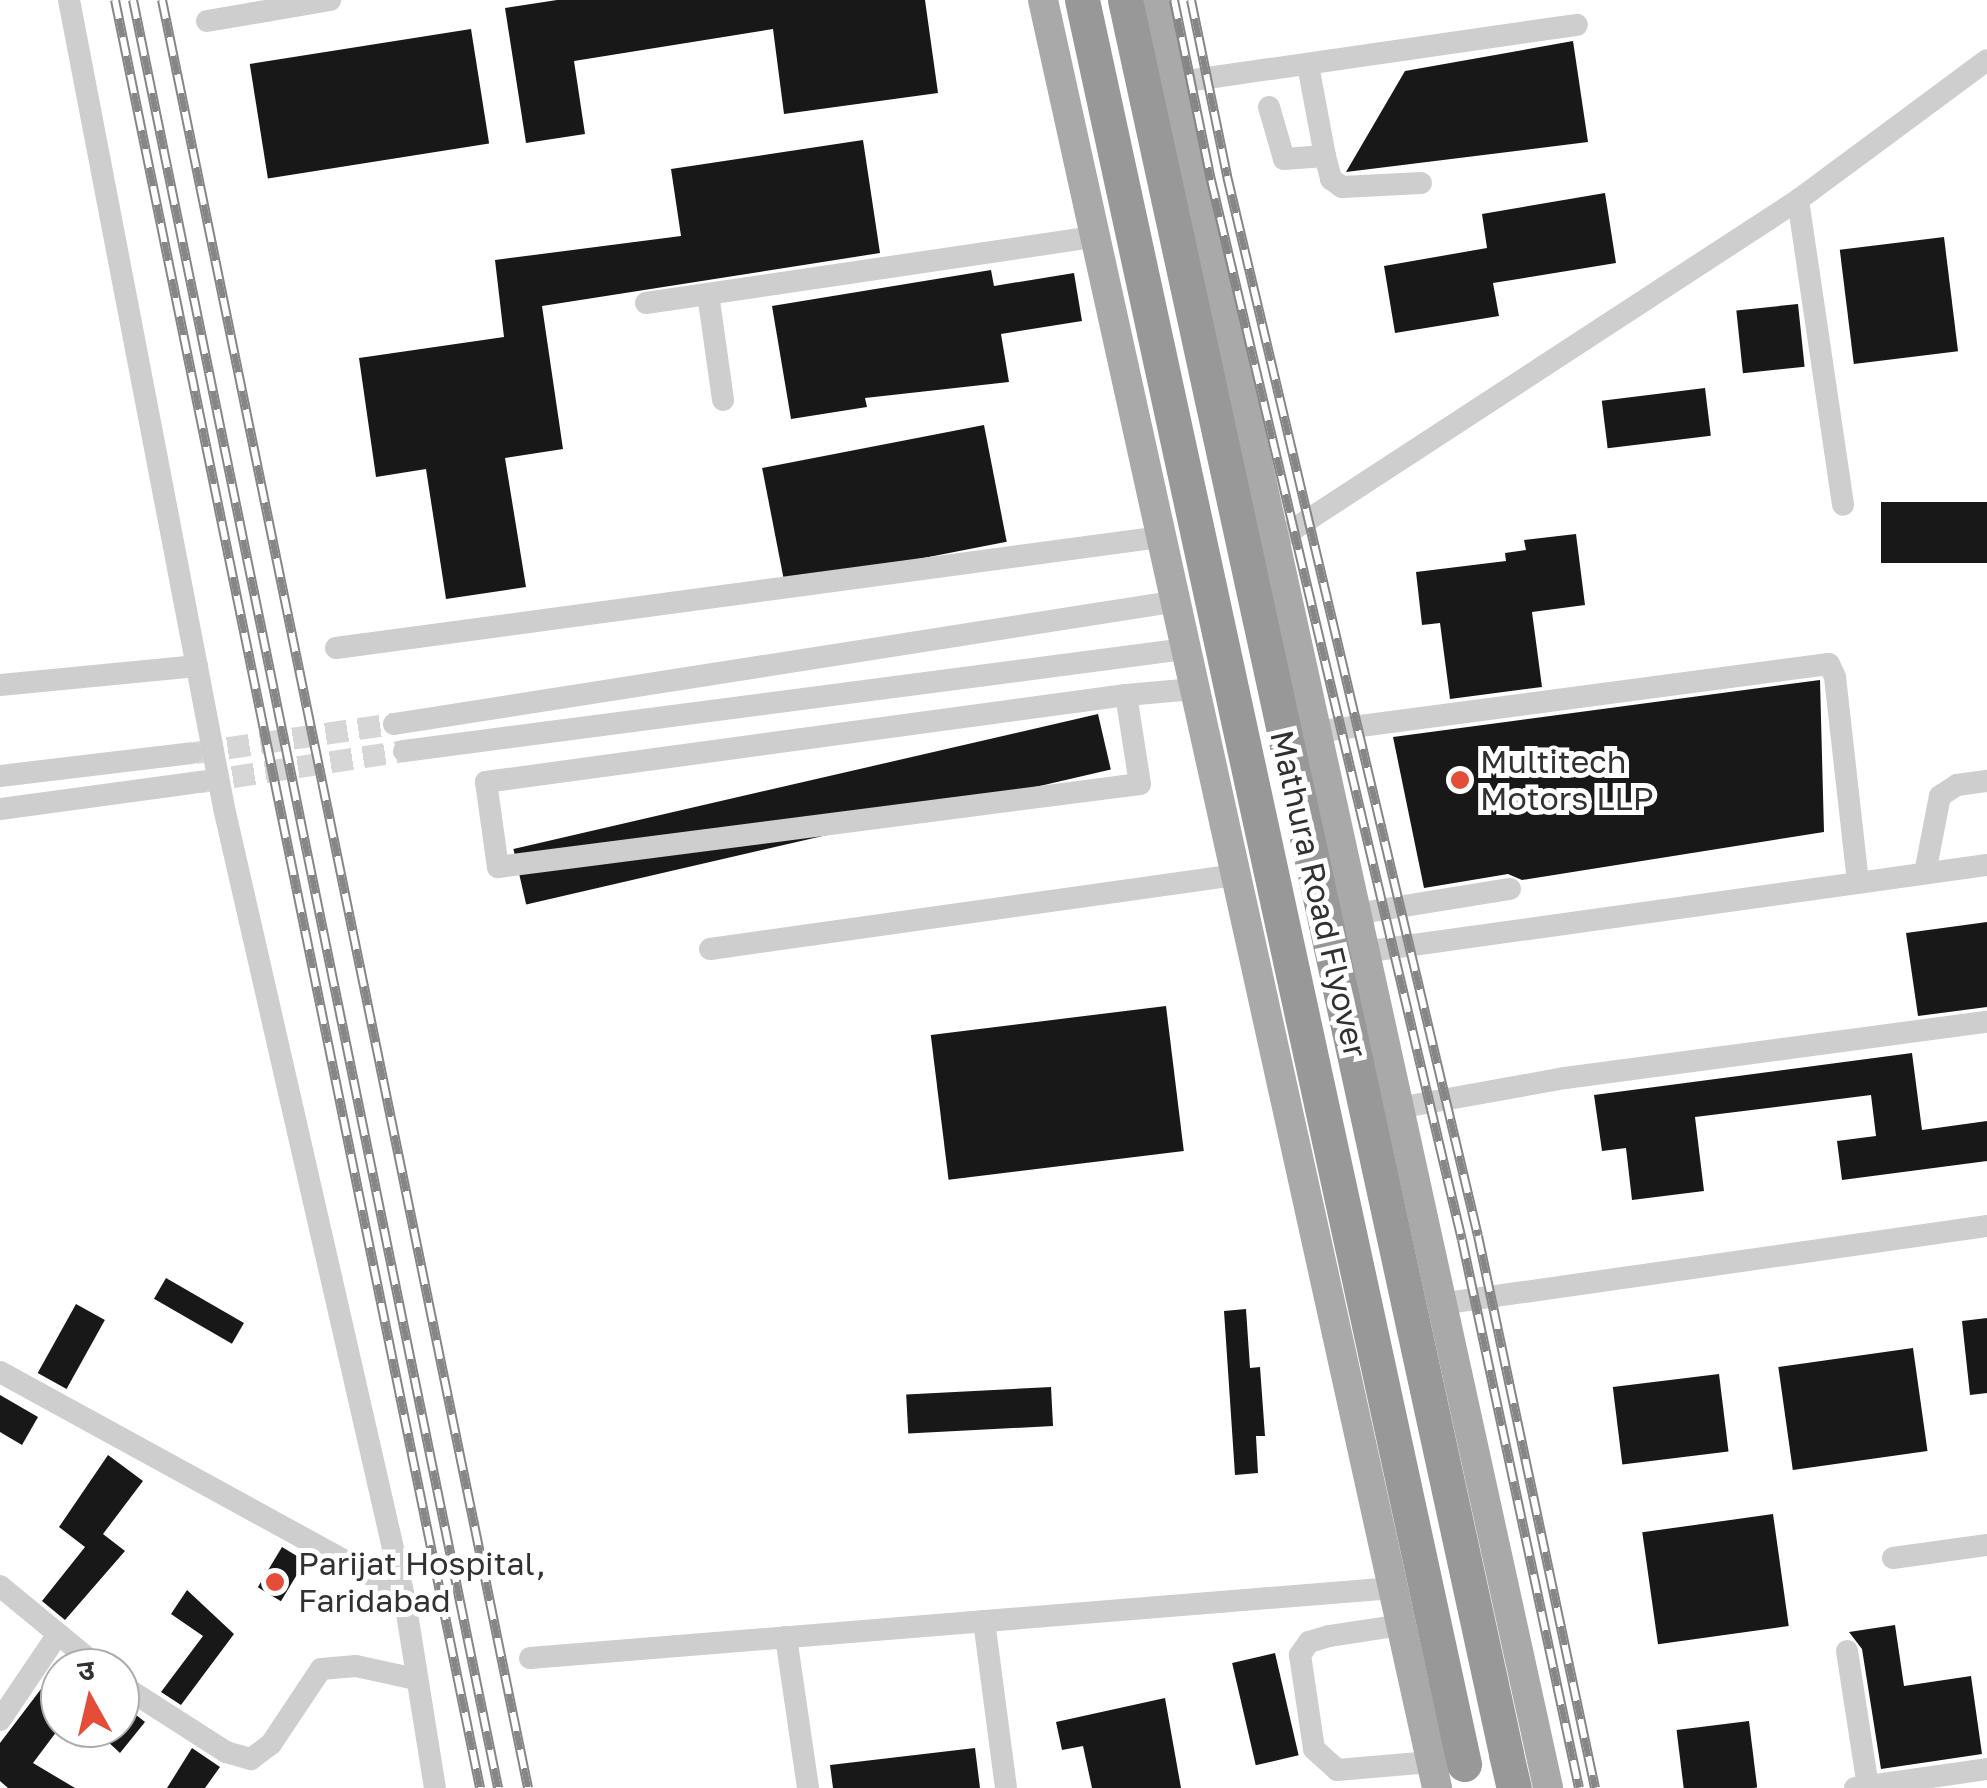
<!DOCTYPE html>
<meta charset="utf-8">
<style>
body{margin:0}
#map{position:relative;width:1987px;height:1788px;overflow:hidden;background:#fff;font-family:"Golos Text","Noto Sans Devanagari",sans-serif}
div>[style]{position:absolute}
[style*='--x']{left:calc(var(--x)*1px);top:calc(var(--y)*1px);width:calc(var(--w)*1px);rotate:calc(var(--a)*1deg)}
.building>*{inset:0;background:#181818;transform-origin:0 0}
.minor-tunnel>*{height:22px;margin-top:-11px;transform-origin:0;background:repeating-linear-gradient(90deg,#d6d6d6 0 22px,transparent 0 33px)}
.minor>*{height:22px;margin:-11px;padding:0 11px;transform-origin:11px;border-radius:11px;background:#cecece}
.major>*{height:30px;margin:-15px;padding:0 15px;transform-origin:15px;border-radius:15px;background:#a9a9a9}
.highway>*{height:35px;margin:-17.5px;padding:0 17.5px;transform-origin:17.5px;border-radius:17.5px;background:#989898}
.rail>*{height:10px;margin-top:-5px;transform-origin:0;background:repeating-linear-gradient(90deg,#fff 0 19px,#868686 0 38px);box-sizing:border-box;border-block:2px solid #868686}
.highway-bridge>*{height:35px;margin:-17.5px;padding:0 17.5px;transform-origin:17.5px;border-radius:17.5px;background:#989898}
.dots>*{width:28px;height:28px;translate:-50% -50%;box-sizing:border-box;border:5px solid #fff;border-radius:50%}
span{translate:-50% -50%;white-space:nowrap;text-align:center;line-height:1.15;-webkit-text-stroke:10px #fff;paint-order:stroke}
.poi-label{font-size:32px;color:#313131}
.left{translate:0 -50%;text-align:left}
.street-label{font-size:32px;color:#313131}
.north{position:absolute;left:40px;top:1648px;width:100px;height:100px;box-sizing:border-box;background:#fff;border:2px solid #adadad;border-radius:50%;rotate:352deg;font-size:28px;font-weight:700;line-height:40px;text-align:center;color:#313131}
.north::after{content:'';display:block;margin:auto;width:35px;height:45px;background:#e44d37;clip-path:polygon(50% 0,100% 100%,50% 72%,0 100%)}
</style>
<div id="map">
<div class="building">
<div style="clip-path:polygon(557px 0,925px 0,938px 93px,784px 114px,773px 29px,574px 61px,585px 134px,526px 143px,505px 8px)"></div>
<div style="left:471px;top:29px;width:116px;height:224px;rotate:81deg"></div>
<div style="clip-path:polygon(1573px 41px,1588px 142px,1346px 172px,1405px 71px)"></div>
<div style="clip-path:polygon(863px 140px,880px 253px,542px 306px,563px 449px,505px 458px,526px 587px,446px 599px,426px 469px,376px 477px,359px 358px,504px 337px,495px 260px,681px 236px,671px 169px)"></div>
<div style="clip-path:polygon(1605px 193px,1616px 263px,1493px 283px,1499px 316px,1395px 333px,1384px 266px,1487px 248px,1482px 214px)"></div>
<div style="left:1944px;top:237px;width:115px;height:105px;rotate:83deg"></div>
<div style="clip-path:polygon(991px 270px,994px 286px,1074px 273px,1082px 321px,1001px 334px,1009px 382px,865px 398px,867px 407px,791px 419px,772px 306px)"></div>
<div style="left:1798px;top:304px;width:63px;height:62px;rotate:84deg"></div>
<div style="left:1705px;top:388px;width:48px;height:104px;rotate:83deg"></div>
<div style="left:984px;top:425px;width:119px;height:226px;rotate:79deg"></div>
<div style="left:1987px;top:502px;width:61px;height:106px;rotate:90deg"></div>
<div style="clip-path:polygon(1576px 534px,1585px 605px,1532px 612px,1542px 687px,1450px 699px,1440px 623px,1422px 625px,1416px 572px,1506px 561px,1505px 553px,1526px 550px,1524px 540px)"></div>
<div style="clip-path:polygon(1820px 680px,1824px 832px,1522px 880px,1508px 874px,1424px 888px,1393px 737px)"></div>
<div style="left:1098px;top:714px;width:57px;height:600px;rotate:77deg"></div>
<div style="clip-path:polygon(1987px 922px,1987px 1007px,1918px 1016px,1906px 933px)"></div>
<div style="left:1166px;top:1006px;width:146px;height:237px;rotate:83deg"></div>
<div style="clip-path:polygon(1912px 1053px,1922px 1130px,1987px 1121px,1987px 1161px,1842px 1180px,1837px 1141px,1876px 1136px,1871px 1095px,1695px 1117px,1704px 1191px,1632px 1200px,1626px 1148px,1602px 1151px,1594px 1095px)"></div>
<div style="left:166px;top:1278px;width:90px;height:24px;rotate:30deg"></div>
<div style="left:76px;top:1304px;width:33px;height:79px;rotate:29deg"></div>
<div style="clip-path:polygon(1246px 1309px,1250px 1368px,1260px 1367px,1265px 1436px,1256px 1436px,1258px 1473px,1235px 1475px,1224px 1311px)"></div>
<div style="clip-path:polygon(1987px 1318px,1987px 1393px,1970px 1395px,1962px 1321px)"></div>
<div style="left:1913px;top:1348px;width:104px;height:136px;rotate:82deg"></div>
<div style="left:1719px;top:1374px;width:78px;height:107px;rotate:83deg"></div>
<div style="left:1051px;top:1387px;width:39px;height:145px;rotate:87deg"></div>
<div style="clip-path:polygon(0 1395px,38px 1417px,22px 1445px,0 1432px)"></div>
<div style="clip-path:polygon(108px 1455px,143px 1481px,103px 1534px,125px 1551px,65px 1620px,42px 1601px,85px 1547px,59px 1527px)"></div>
<div style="left:1773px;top:1514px;width:113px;height:132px;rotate:82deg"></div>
<div style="left:282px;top:1547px;width:27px;height:47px;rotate:31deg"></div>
<div style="clip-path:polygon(187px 1590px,234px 1634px,181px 1705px,161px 1692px,203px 1636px,171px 1614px)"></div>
<div style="clip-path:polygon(1895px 1625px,1904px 1686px,1971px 1676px,1982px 1754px,1881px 1769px,1862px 1649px,1849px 1632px)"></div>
<div style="left:1275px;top:1653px;width:105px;height:44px;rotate:77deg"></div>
<div style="clip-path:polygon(60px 1664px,60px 1727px,33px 1763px,75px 1788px,8px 1788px,0 1781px,0 1743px)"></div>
<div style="clip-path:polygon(1165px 1698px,1181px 1788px,1092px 1788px,1083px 1746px,1062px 1750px,1056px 1722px)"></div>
<div style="clip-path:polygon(120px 1702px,145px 1722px,120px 1753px,93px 1728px,120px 1728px)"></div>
<div style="left:1749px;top:1721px;width:67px;height:73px;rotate:83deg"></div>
<div style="clip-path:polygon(192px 1748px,220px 1767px,205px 1788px,167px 1788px)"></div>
<div style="clip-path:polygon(975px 1748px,980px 1788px,833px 1788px,830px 1765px)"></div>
</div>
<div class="minor-tunnel">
<div style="--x:195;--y:753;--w:201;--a:-8.3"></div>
<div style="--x:200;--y:782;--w:206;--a:-8.6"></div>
</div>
<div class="minor">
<div style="--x:69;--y:0;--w:823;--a:79.14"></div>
<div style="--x:224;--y:808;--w:813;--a:77.14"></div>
<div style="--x:405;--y:1601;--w:189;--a:80.9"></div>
<div style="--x:207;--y:21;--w:125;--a:-9.7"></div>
<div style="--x:1173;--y:83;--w:408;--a:-8.2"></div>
<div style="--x:1269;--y:107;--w:54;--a:73.9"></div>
<div style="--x:1284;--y:159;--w:41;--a:-4.2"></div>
<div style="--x:1325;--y:156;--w:93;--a:-100.6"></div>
<div style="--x:1325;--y:156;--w:24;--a:75"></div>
<div style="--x:1331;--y:179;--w:14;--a:36"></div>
<div style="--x:1342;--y:187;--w:79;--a:-2.9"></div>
<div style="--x:1798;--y:200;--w:308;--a:81.6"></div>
<div style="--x:708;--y:294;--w:107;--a:81.9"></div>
<div style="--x:646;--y:303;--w:454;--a:-8.4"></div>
<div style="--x:1274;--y:542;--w:626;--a:-33.13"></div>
<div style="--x:1798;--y:200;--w:235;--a:-36.5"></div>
<div style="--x:336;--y:648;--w:831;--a:-7.67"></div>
<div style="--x:0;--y:685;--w:198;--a:-5.5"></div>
<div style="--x:1126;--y:695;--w:646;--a:172.26"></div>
<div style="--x:486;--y:782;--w:86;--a:82"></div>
<div style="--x:498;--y:867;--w:647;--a:-7.37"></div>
<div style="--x:1140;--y:784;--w:90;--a:-98.9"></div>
<div style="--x:1126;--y:695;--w:68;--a:-5"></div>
<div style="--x:394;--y:724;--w:788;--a:-8.91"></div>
<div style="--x:1315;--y:732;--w:518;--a:-7.54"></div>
<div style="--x:1829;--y:664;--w:14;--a:65"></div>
<div style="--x:1835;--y:677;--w:206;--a:83.6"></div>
<div style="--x:404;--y:751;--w:788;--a:-7.44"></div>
<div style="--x:0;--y:776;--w:193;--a:-6.8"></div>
<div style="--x:0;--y:809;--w:202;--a:-7.7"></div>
<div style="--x:1925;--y:873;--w:78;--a:-79"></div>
<div style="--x:1940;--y:796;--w:20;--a:-33"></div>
<div style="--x:1957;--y:785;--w:30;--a:-8"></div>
<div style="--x:1355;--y:914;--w:157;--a:-9.2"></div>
<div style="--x:710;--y:949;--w:530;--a:-8.02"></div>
<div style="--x:1363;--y:952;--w:630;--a:-7.94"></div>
<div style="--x:1398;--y:1108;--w:170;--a:-10.2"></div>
<div style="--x:1565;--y:1078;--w:426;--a:-7.6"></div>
<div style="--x:1440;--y:1304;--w:553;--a:-8.12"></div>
<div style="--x:0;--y:1372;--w:455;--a:28.7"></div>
<div style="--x:1893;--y:1558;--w:95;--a:-7.9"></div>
<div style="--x:0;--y:1586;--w:129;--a:39.4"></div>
<div style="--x:984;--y:1621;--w:168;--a:82.5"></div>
<div style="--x:1401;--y:1625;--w:73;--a:171.3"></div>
<div style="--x:1329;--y:1636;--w:21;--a:163"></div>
<div style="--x:1309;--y:1642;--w:16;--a:125"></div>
<div style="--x:1300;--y:1655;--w:95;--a:81.5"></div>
<div style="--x:1314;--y:1749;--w:31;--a:42"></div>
<div style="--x:1337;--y:1770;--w:94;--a:-4.9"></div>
<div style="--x:786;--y:1637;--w:153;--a:81.7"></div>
<div style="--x:1847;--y:1651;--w:137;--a:81.2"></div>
<div style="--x:530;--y:1658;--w:866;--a:-4.64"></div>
<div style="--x:120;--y:1684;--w:126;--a:32.7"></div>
<div style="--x:226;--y:1752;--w:26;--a:16"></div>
<div style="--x:251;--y:1759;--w:25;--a:-37"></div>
<div style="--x:271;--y:1744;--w:90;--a:-56.3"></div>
<div style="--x:321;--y:1669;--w:35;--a:-5"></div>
<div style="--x:356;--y:1666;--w:61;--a:12.2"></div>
<div style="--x:0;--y:1720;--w:104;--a:-56"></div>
<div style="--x:1855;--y:1788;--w:133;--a:-8.2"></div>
</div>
<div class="major">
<div style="--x:1043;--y:0;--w:1831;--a:77.57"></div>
<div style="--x:1156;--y:0;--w:1830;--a:77.63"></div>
</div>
<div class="highway">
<div style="--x:1506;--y:1754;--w:35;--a:77"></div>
</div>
<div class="rail">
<div style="--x:115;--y:0;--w:1825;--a:78.46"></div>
<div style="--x:133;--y:0;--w:1825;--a:78.46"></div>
<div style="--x:162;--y:0;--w:1825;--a:78.43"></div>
<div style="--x:1174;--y:0;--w:184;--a:78.4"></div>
<div style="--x:1211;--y:180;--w:1089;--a:76.68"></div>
<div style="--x:1462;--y:1240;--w:560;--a:77.95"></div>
<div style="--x:1191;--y:0;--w:180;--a:78.4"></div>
<div style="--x:1227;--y:176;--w:1089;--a:76.68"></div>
<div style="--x:1478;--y:1236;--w:564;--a:78.03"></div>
</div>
<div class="highway-bridge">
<div style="--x:1082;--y:0;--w:1805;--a:77.78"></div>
<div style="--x:1125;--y:0;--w:1795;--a:77.74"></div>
</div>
<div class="dots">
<div style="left:1460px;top:780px;background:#e44d37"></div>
<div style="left:275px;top:1582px;background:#e44d37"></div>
</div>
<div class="poi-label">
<span class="left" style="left:1480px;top:780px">Multitech<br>Motors LLP</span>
<span class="left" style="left:298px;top:1582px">Parijat Hospital,<br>Faridabad</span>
</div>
<div class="street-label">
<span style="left:1319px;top:894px;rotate:77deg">Mathura Road Flyover</span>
</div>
<div class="north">उ</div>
</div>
